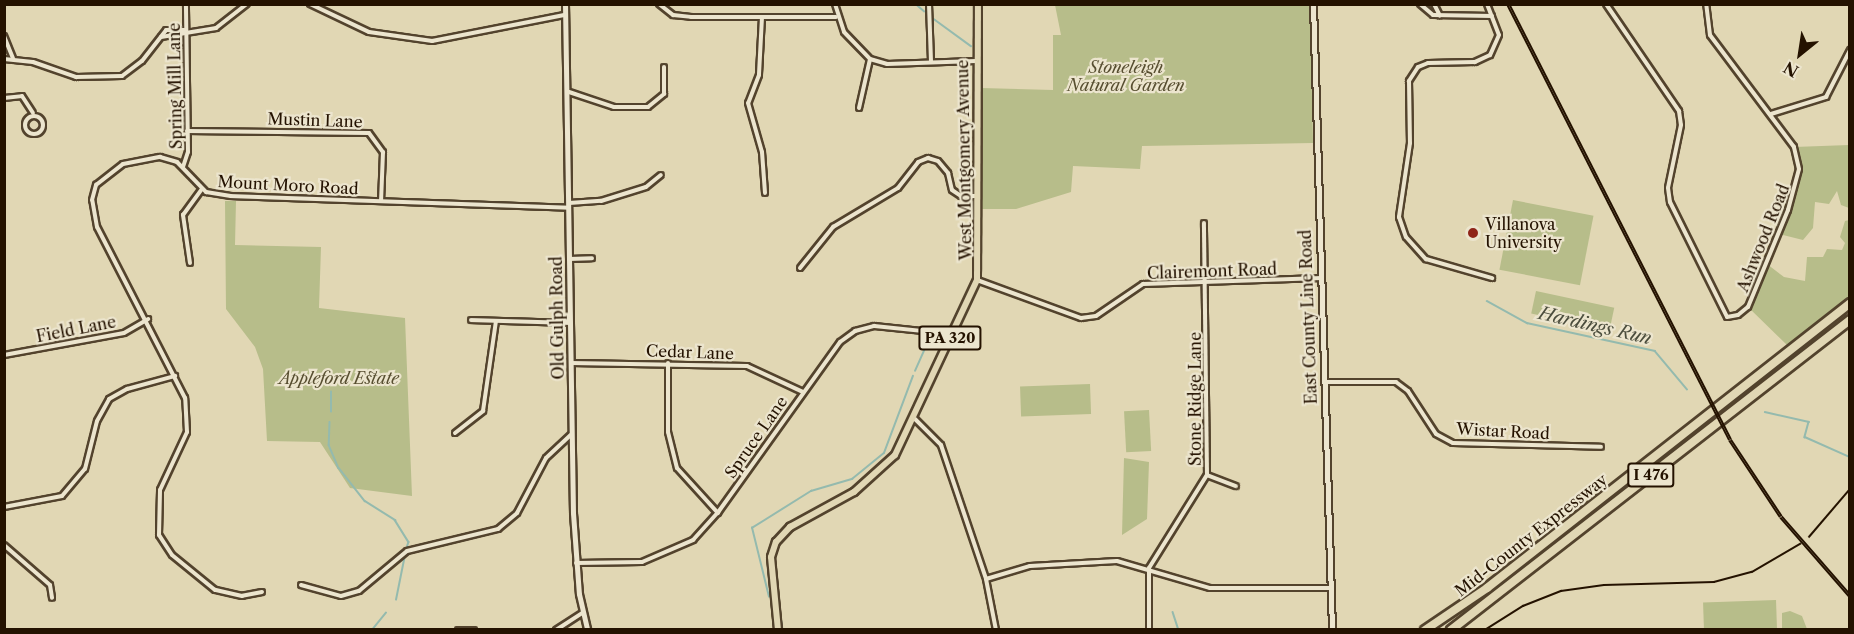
<!DOCTYPE html>
<style>
body{margin:0}
#map{position:relative;width:1854px;height:634px;overflow:hidden;background:#e1d7b4;font-family:"Libre Caslon Text",serif}
div>[style]{position:absolute}
[style*='--x']{left:calc(var(--x)*1px);top:calc(var(--y)*1px);width:calc(var(--w)*1px);rotate:calc(var(--a)*1deg)}
.green>*{inset:0;background:#b7bd8a;transform-origin:0 0}
.stream>*{height:1.5px;margin:-0.75px;padding:0 0.75px;transform-origin:0.75px;border-radius:0.75px;background:#94baae}
.roads{filter:drop-shadow(2px 0 #53432d) drop-shadow(-2px 0 #53432d) drop-shadow(0 2px #53432d) drop-shadow(0 -2px #53432d)}
.minor>*{height:4px;margin:-2px;padding:0 2px;transform-origin:2px;border-radius:2px;background:#ece5ce}
.minor>.ring{margin:-2px;padding:0;box-sizing:content-box;background:none;border:4px solid #ece5ce;border-radius:50%}
.tertiary>*{height:5px;margin:-2.5px;padding:0 2.5px;transform-origin:2.5px;border-radius:2.5px;background:#ece5ce}
.primary>*{height:6px;margin:-3px;padding:0 3px;transform-origin:3px;border-radius:3px;background:#e1d7b4}
.motorway>*{height:8px;margin:-4px;padding:0 4px;transform-origin:4px;border-radius:4px;background:#e1d7b4}
.tram>*{height:1.5px;margin:-0.75px;padding:0 0.75px;transform-origin:0.75px;border-radius:0.75px;background:#241200}
.rail>*{height:4px;margin-top:-2px;transform-origin:0;background:repeating-linear-gradient(90deg,#ece5ce 0 4.5px,#241200 0 9px);box-sizing:border-box;border-block:2px solid #241200}
.dots>*{width:16px;height:16px;translate:-50% -50%;box-sizing:border-box;border:3px solid #ece5ce;border-radius:50%}
span{translate:-50% -50%;white-space:nowrap;text-align:center;line-height:1.15;-webkit-text-stroke:4.5px #ece5ce;paint-order:stroke}
.shield-label span{padding:2px 4px;background:#ece5ce;border:2px solid;border-radius:4px;-webkit-text-stroke-width:0}
.shield-label{font-size:15px;color:#241200;font-weight:700}
.park-label{font-size:16px;color:#574e30;font-style:italic}
.street-label{font-size:16px;color:#241200}
.poi-label{font-size:16px;color:#241200}
.left{translate:0 -50%;text-align:left}
.water-label{font-size:18px;color:#4b4d3d;font-style:italic}
.frame{position:absolute;inset:0;border:6px solid #241200;pointer-events:none}
.north{position:absolute;left:1770px;top:24px;width:60px;height:60px;-webkit-text-stroke:4px #ece5ce;paint-order:stroke;rotate:210deg;font-size:16px;font-weight:700;line-height:24px;text-align:center;color:#241200}
.north::after{content:'';display:block;margin:auto;width:21px;height:27px;background:#241200;clip-path:polygon(50% 0,100% 100%,50% 72%,0 100%)}
</style>
<div id="map">
<div class="green">
<div style="clip-path:polygon(1055px 5px,1310px 5px,1313px 143px,1142px 146px,1140px 169px,1073px 166px,1071px 192px,1016px 209px,982px 209px,981px 88px,1053px 90px,1053px 35px,1061px 35px)"></div>
<div style="clip-path:polygon(1849px 145px,1849px 208px,1841px 205px,1837px 191px,1829px 204px,1815px 202px,1813px 228px,1803px 240px,1779px 234px,1798px 183px,1794px 147px)"></div>
<div style="left:1513px;top:200px;width:82px;height:71px;rotate:11deg"></div>
<div style="clip-path:polygon(225px 201px,236px 201px,235px 245px,321px 247px,319px 308px,405px 318px,412px 496px,350px 488px,320px 442px,267px 441px,263px 369px,255px 347px,226px 309px)"></div>
<div style="clip-path:polygon(1849px 220px,1849px 297px,1787px 345px,1748px 307px,1767px 264px,1784px 277px,1805px 281px,1807px 257px,1823px 257px,1827px 249px,1842px 250px,1845px 243px,1840px 237px,1845px 221px)"></div>
<div style="left:1536px;top:291px;width:80px;height:23px;rotate:12deg"></div>
<div style="left:1090px;top:384px;width:30px;height:70px;rotate:88deg"></div>
<div style="left:1149px;top:410px;width:41px;height:25px;rotate:87deg"></div>
<div style="clip-path:polygon(1124px 458px,1149px 462px,1147px 519px,1122px 535px)"></div>
<div style="left:1776px;top:600px;width:29px;height:73px;rotate:88deg"></div>
<div style="clip-path:polygon(1790px 611px,1802px 616px,1807px 629px,1782px 629px,1782px 613px)"></div>
</div>
<div class="stream">
<div style="--x:916;--y:4;--w:11;--a:41"></div>
<div style="--x:934;--y:19;--w:46;--a:36.1"></div>
<div style="--x:1487;--y:301;--w:46;--a:28.8"></div>
<div style="--x:1527;--y:323;--w:131;--a:12.3"></div>
<div style="--x:1655;--y:351;--w:50;--a:49.9"></div>
<div style="--x:915;--y:371;--w:34;--a:-66"></div>
<div style="--x:331;--y:412;--w:20;--a:-90"></div>
<div style="--x:1765;--y:412;--w:45;--a:12.8"></div>
<div style="--x:1809;--y:422;--w:16;--a:105"></div>
<div style="--x:1805;--y:437;--w:49;--a:24"></div>
<div style="--x:330;--y:422;--w:23;--a:92"></div>
<div style="--x:329;--y:445;--w:25;--a:67"></div>
<div style="--x:339;--y:468;--w:42;--a:51.8"></div>
<div style="--x:365;--y:501;--w:36;--a:32"></div>
<div style="--x:395;--y:520;--w:26;--a:58"></div>
<div style="--x:409;--y:542;--w:9;--a:108"></div>
<div style="--x:769;--y:597;--w:71;--a:-103.8"></div>
<div style="--x:752;--y:528;--w:70;--a:-32.1"></div>
<div style="--x:811;--y:491;--w:43;--a:-16.3"></div>
<div style="--x:852;--y:479;--w:41;--a:-39.1"></div>
<div style="--x:884;--y:453;--w:82;--a:-69.4"></div>
<div style="--x:396;--y:600;--w:46;--a:-78.7"></div>
<div style="--x:1173;--y:612;--w:19;--a:72"></div>
<div style="--x:781;--y:617;--w:13;--a:81"></div>
<div style="--x:372;--y:630;--w:22;--a:-51"></div>
</div>
<div class="roads">
<div class="minor">
<div style="--x:310;--y:4;--w:65;--a:25.4"></div>
<div style="--x:369;--y:32;--w:64;--a:8.1"></div>
<div style="--x:432;--y:41;--w:136;--a:-11.1"></div>
<div style="--x:659;--y:4;--w:18;--a:38"></div>
<div style="--x:673;--y:15;--w:18;--a:6"></div>
<div style="--x:691;--y:17;--w:145;--a:0"></div>
<div style="--x:835;--y:4;--w:29;--a:72"></div>
<div style="--x:844;--y:32;--w:37;--a:46"></div>
<div style="--x:870;--y:59;--w:18;--a:16"></div>
<div style="--x:887;--y:64;--w:89;--a:-1.9"></div>
<div style="--x:929;--y:4;--w:58;--a:88"></div>
<div style="--x:1420;--y:4;--w:17;--a:40"></div>
<div style="--x:1433;--y:15;--w:59;--a:1"></div>
<div style="--x:1434;--y:4;--w:13;--a:63"></div>
<div style="--x:1487;--y:4;--w:33;--a:69"></div>
<div style="--x:1499;--y:35;--w:22;--a:114"></div>
<div style="--x:1490;--y:55;--w:17;--a:155"></div>
<div style="--x:1475;--y:62;--w:47;--a:178.8"></div>
<div style="--x:1428;--y:63;--w:11;--a:158"></div>
<div style="--x:1418;--y:67;--w:17;--a:123"></div>
<div style="--x:1409;--y:81;--w:62;--a:89.1"></div>
<div style="--x:1410;--y:143;--w:75;--a:98.5"></div>
<div style="--x:1399;--y:217;--w:21;--a:71"></div>
<div style="--x:1406;--y:237;--w:30;--a:48"></div>
<div style="--x:1426;--y:259;--w:69;--a:16.1"></div>
<div style="--x:1606;--y:4;--w:130;--a:55.7"></div>
<div style="--x:1679;--y:111;--w:14;--a:82"></div>
<div style="--x:1681;--y:125;--w:64;--a:101.7"></div>
<div style="--x:1668;--y:188;--w:14;--a:82"></div>
<div style="--x:1670;--y:202;--w:128;--a:63.6"></div>
<div style="--x:1727;--y:317;--w:11;--a:-10"></div>
<div style="--x:1738;--y:315;--w:13;--a:-39"></div>
<div style="--x:1748;--y:307;--w:105;--a:-67.6"></div>
<div style="--x:1788;--y:210;--w:42;--a:-75"></div>
<div style="--x:1799;--y:169;--w:23;--a:-103"></div>
<div style="--x:1794;--y:147;--w:140;--a:-126.9"></div>
<div style="--x:1710;--y:35;--w:31;--a:-97"></div>
<div style="--x:762;--y:17;--w:58;--a:93"></div>
<div style="--x:759;--y:75;--w:30;--a:111"></div>
<div style="--x:748;--y:103;--w:51;--a:74.1"></div>
<div style="--x:762;--y:152;--w:41;--a:85.8"></div>
<div style="--x:4;--y:36;--w:24;--a:68"></div>
<div style="--x:161;--y:37;--w:56;--a:-9.3"></div>
<div style="--x:216;--y:28;--w:39;--a:-38"></div>
<div style="--x:4;--y:59;--w:29;--a:6"></div>
<div style="--x:33;--y:62;--w:46;--a:19.2"></div>
<div style="--x:76;--y:77;--w:46;--a:-1.2"></div>
<div style="--x:122;--y:76;--w:25;--a:-37"></div>
<div style="--x:142;--y:61;--w:39;--a:-52"></div>
<div style="--x:166;--y:30;--w:20;--a:0"></div>
<div style="--x:569;--y:92;--w:47;--a:18.4"></div>
<div style="--x:614;--y:107;--w:34;--a:0"></div>
<div style="--x:648;--y:107;--w:21;--a:-39"></div>
<div style="--x:664;--y:94;--w:27;--a:-90"></div>
<div style="--x:4;--y:98;--w:18;--a:-6"></div>
<div style="--x:22;--y:96;--w:20;--a:57"></div>
<div style="--x:859;--y:108;--w:50;--a:-77.3"></div>
<div style="--x:1771;--y:114;--w:58;--a:-17.2"></div>
<div style="--x:1826;--y:97;--w:53;--a:-62.9"></div>
<div class="ring" style="left:25px;top:116px;width:14px;height:14px"></div>
<div style="--x:187;--y:131;--w:182;--a:0.6"></div>
<div style="--x:369;--y:133;--w:24;--a:54"></div>
<div style="--x:383;--y:152;--w:49;--a:92.3"></div>
<div style="--x:183;--y:167;--w:16;--a:-72"></div>
<div style="--x:188;--y:152;--w:148;--a:-90.8"></div>
<div style="--x:569;--y:203;--w:32;--a:-4"></div>
<div style="--x:601;--y:201;--w:47;--a:-17.3"></div>
<div style="--x:646;--y:187;--w:19;--a:-39"></div>
<div style="--x:569;--y:259;--w:23;--a:-2"></div>
<div style="--x:190;--y:263;--w:49;--a:-98.3"></div>
<div style="--x:183;--y:215;--w:32;--a:-54"></div>
<div style="--x:800;--y:268;--w:53;--a:-51.2"></div>
<div style="--x:833;--y:227;--w:76;--a:-31"></div>
<div style="--x:898;--y:188;--w:33;--a:-52"></div>
<div style="--x:918;--y:162;--w:11;--a:-22"></div>
<div style="--x:928;--y:158;--w:10;--a:17"></div>
<div style="--x:938;--y:161;--w:16;--a:50"></div>
<div style="--x:948;--y:173;--w:17;--a:77"></div>
<div style="--x:952;--y:190;--w:11;--a:34"></div>
<div style="--x:961;--y:196;--w:16;--a:0"></div>
<div style="--x:977;--y:280;--w:111;--a:20.1"></div>
<div style="--x:1081;--y:318;--w:15;--a:-8"></div>
<div style="--x:1096;--y:316;--w:57;--a:-34.2"></div>
<div style="--x:1143;--y:284;--w:179;--a:-1.9"></div>
<div style="--x:471;--y:320;--w:99;--a:1.7"></div>
<div style="--x:4;--y:355;--w:122;--a:-10.4"></div>
<div style="--x:124;--y:333;--w:28;--a:-30"></div>
<div style="--x:571;--y:363;--w:176;--a:1"></div>
<div style="--x:747;--y:366;--w:62;--a:24.9"></div>
<div style="--x:668;--y:363;--w:69;--a:90"></div>
<div style="--x:668;--y:432;--w:37;--a:76"></div>
<div style="--x:677;--y:468;--w:61;--a:47.7"></div>
<div style="--x:1324;--y:382;--w:72;--a:0"></div>
<div style="--x:1396;--y:382;--w:15;--a:37"></div>
<div style="--x:1408;--y:391;--w:51;--a:56.9"></div>
<div style="--x:1436;--y:434;--w:19;--a:28"></div>
<div style="--x:1453;--y:443;--w:148;--a:1.5"></div>
<div style="--x:915;--y:419;--w:37;--a:45"></div>
<div style="--x:941;--y:445;--w:141;--a:71.4"></div>
<div style="--x:986;--y:579;--w:52;--a:78.9"></div>
<div style="--x:455;--y:433;--w:36;--a:-38"></div>
<div style="--x:483;--y:411;--w:91;--a:-81.8"></div>
<div style="--x:1207;--y:475;--w:31;--a:21"></div>
<div style="--x:4;--y:507;--w:59;--a:-10.7"></div>
<div style="--x:62;--y:496;--w:35;--a:-50"></div>
<div style="--x:85;--y:469;--w:49;--a:-76"></div>
<div style="--x:97;--y:421;--w:25;--a:-61"></div>
<div style="--x:109;--y:399;--w:21;--a:-29"></div>
<div style="--x:127;--y:389;--w:50;--a:-15.2"></div>
<div style="--x:4;--y:545;--w:61;--a:41"></div>
<div style="--x:50;--y:585;--w:13;--a:81"></div>
<div style="--x:576;--y:563;--w:66;--a:-0.9"></div>
<div style="--x:642;--y:562;--w:56;--a:-23.3"></div>
<div style="--x:693;--y:540;--w:39;--a:-48"></div>
<div style="--x:719;--y:511;--w:208;--a:-54.4"></div>
<div style="--x:840;--y:342;--w:19;--a:-36"></div>
<div style="--x:855;--y:331;--w:20;--a:-15"></div>
<div style="--x:874;--y:326;--w:77;--a:5.9"></div>
<div style="--x:986;--y:579;--w:46;--a:-16.5"></div>
<div style="--x:1030;--y:566;--w:87;--a:-3.3"></div>
<div style="--x:1117;--y:561;--w:97;--a:16.2"></div>
<div style="--x:1210;--y:588;--w:121;--a:0"></div>
<div style="--x:301;--y:585;--w:41;--a:15.4"></div>
<div style="--x:341;--y:596;--w:19;--a:-16"></div>
<div style="--x:359;--y:591;--w:62;--a:-39.8"></div>
<div style="--x:407;--y:551;--w:94;--a:-13.6"></div>
<div style="--x:498;--y:529;--w:25;--a:-40"></div>
<div style="--x:517;--y:513;--w:62;--a:-62.2"></div>
<div style="--x:546;--y:458;--w:34;--a:-43"></div>
<div style="--x:262;--y:592;--w:20;--a:169"></div>
<div style="--x:242;--y:596;--w:28;--a:-167"></div>
<div style="--x:215;--y:590;--w:55;--a:-140.9"></div>
<div style="--x:172;--y:555;--w:24;--a:-123"></div>
<div style="--x:159;--y:535;--w:45;--a:-88.7"></div>
<div style="--x:160;--y:490;--w:64;--a:-65"></div>
<div style="--x:187;--y:432;--w:34;--a:-93"></div>
<div style="--x:185;--y:398;--w:192;--a:-117.2"></div>
<div style="--x:97;--y:227;--w:27;--a:-100"></div>
<div style="--x:92;--y:200;--w:16;--a:-75"></div>
<div style="--x:96;--y:185;--w:34;--a:-38"></div>
<div style="--x:123;--y:164;--w:38;--a:-11"></div>
<div style="--x:160;--y:157;--w:18;--a:16"></div>
<div style="--x:177;--y:162;--w:42;--a:46"></div>
<div style="--x:206;--y:192;--w:25;--a:9"></div>
<div style="--x:231;--y:196;--w:337;--a:2"></div>
<div style="--x:458;--y:630;--w:16;--a:0"></div>
<div style="--x:556;--y:630;--w:31;--a:-33"></div>
<div style="--x:1149;--y:630;--w:62;--a:-90"></div>
<div style="--x:1149;--y:568;--w:110;--a:-58.1"></div>
<div style="--x:1207;--y:475;--w:252;--a:-90.7"></div>
</div>
<div class="tertiary">
<div style="--x:565;--y:4;--w:509;--a:89.1"></div>
<div style="--x:573;--y:513;--w:81;--a:85.8"></div>
<div style="--x:579;--y:594;--w:37;--a:77"></div>
<div style="--x:1313;--y:4;--w:626;--a:88.26"></div>
</div>
<div class="primary">
<div style="--x:778;--y:630;--w:73;--a:-95.5"></div>
<div style="--x:771;--y:557;--w:16;--a:-72"></div>
<div style="--x:776;--y:542;--w:21;--a:-47"></div>
<div style="--x:790;--y:527;--w:73;--a:-28.7"></div>
<div style="--x:854;--y:492;--w:55;--a:-42.1"></div>
<div style="--x:895;--y:455;--w:193;--a:-64.9"></div>
<div style="--x:977;--y:280;--w:276;--a:-89.8"></div>
</div>
<div class="motorway">
<div style="--x:1425;--y:630;--w:75;--a:-34.1"></div>
<div style="--x:1487;--y:588;--w:462;--a:-38.1"></div>
<div style="--x:1451;--y:630;--w:505;--a:-37.85"></div>
</div>
</div>
<div class="tram">
<div style="--x:1809;--y:537;--w:63;--a:-49.5"></div>
<div style="--x:1485;--y:630;--w:45;--a:-32.3"></div>
<div style="--x:1523;--y:606;--w:41;--a:-21.5"></div>
<div style="--x:1561;--y:591;--w:43;--a:-7.9"></div>
<div style="--x:1604;--y:585;--w:110;--a:-1.6"></div>
<div style="--x:1714;--y:582;--w:39;--a:-15"></div>
<div style="--x:1752;--y:572;--w:56;--a:-30.3"></div>
</div>
<div class="rail">
<div style="--x:1508;--y:4;--w:489;--a:63"></div>
<div style="--x:1730;--y:440;--w:92;--a:56.5"></div>
<div style="--x:1781;--y:517;--w:105;--a:48.9"></div>
</div>
<div class="dots">
<div style="left:1473px;top:233px;background:#8f2418"></div>
</div>
<div class="shield-label">
<span style="left:950px;top:338px">PA 320</span>
<span style="left:1651px;top:475px">I 476</span>
</div>
<div class="park-label">
<span style="left:1126px;top:76px">Stoneleigh<br>Natural Garden</span>
<span style="left:339px;top:378px">Appleford Estate</span>
</div>
<div class="street-label">
<span style="left:175px;top:86px;rotate:-91deg">Spring Mill Lane</span>
<span style="left:315px;top:120px;rotate:2deg">Mustin Lane</span>
<span style="left:964px;top:160px;rotate:-91deg">West Montgomery Avenue</span>
<span style="left:288px;top:185px;rotate:3deg">Mount Moro Road</span>
<span style="left:1763px;top:238px;rotate:-68deg">Ashwood Road</span>
<span style="left:1212px;top:271px;rotate:-2deg">Clairemont Road</span>
<span style="left:1308px;top:317px;rotate:-92deg">East County Line Road</span>
<span style="left:557px;top:318px;rotate:-91deg">Old Gulph Road</span>
<span style="left:76px;top:329px;rotate:-11deg">Field Lane</span>
<span style="left:690px;top:352px;rotate:2deg">Cedar Lane</span>
<span style="left:1195px;top:399px;rotate:-90deg">Stone Ridge Lane</span>
<span style="left:1503px;top:431px;rotate:3deg">Wistar Road</span>
<span style="left:756px;top:437px;rotate:-55deg">Spruce Lane</span>
<span style="left:1531px;top:535px;rotate:-38deg">Mid-County Expressway</span>
</div>
<div class="poi-label">
<span class="left" style="left:1485px;top:233px">Villanova<br>University</span>
</div>
<div class="water-label">
<span style="left:1595px;top:326px;rotate:13deg">Hardings Run</span>
</div>
<div class="frame"></div>
<div class="north">N</div>
</div>
